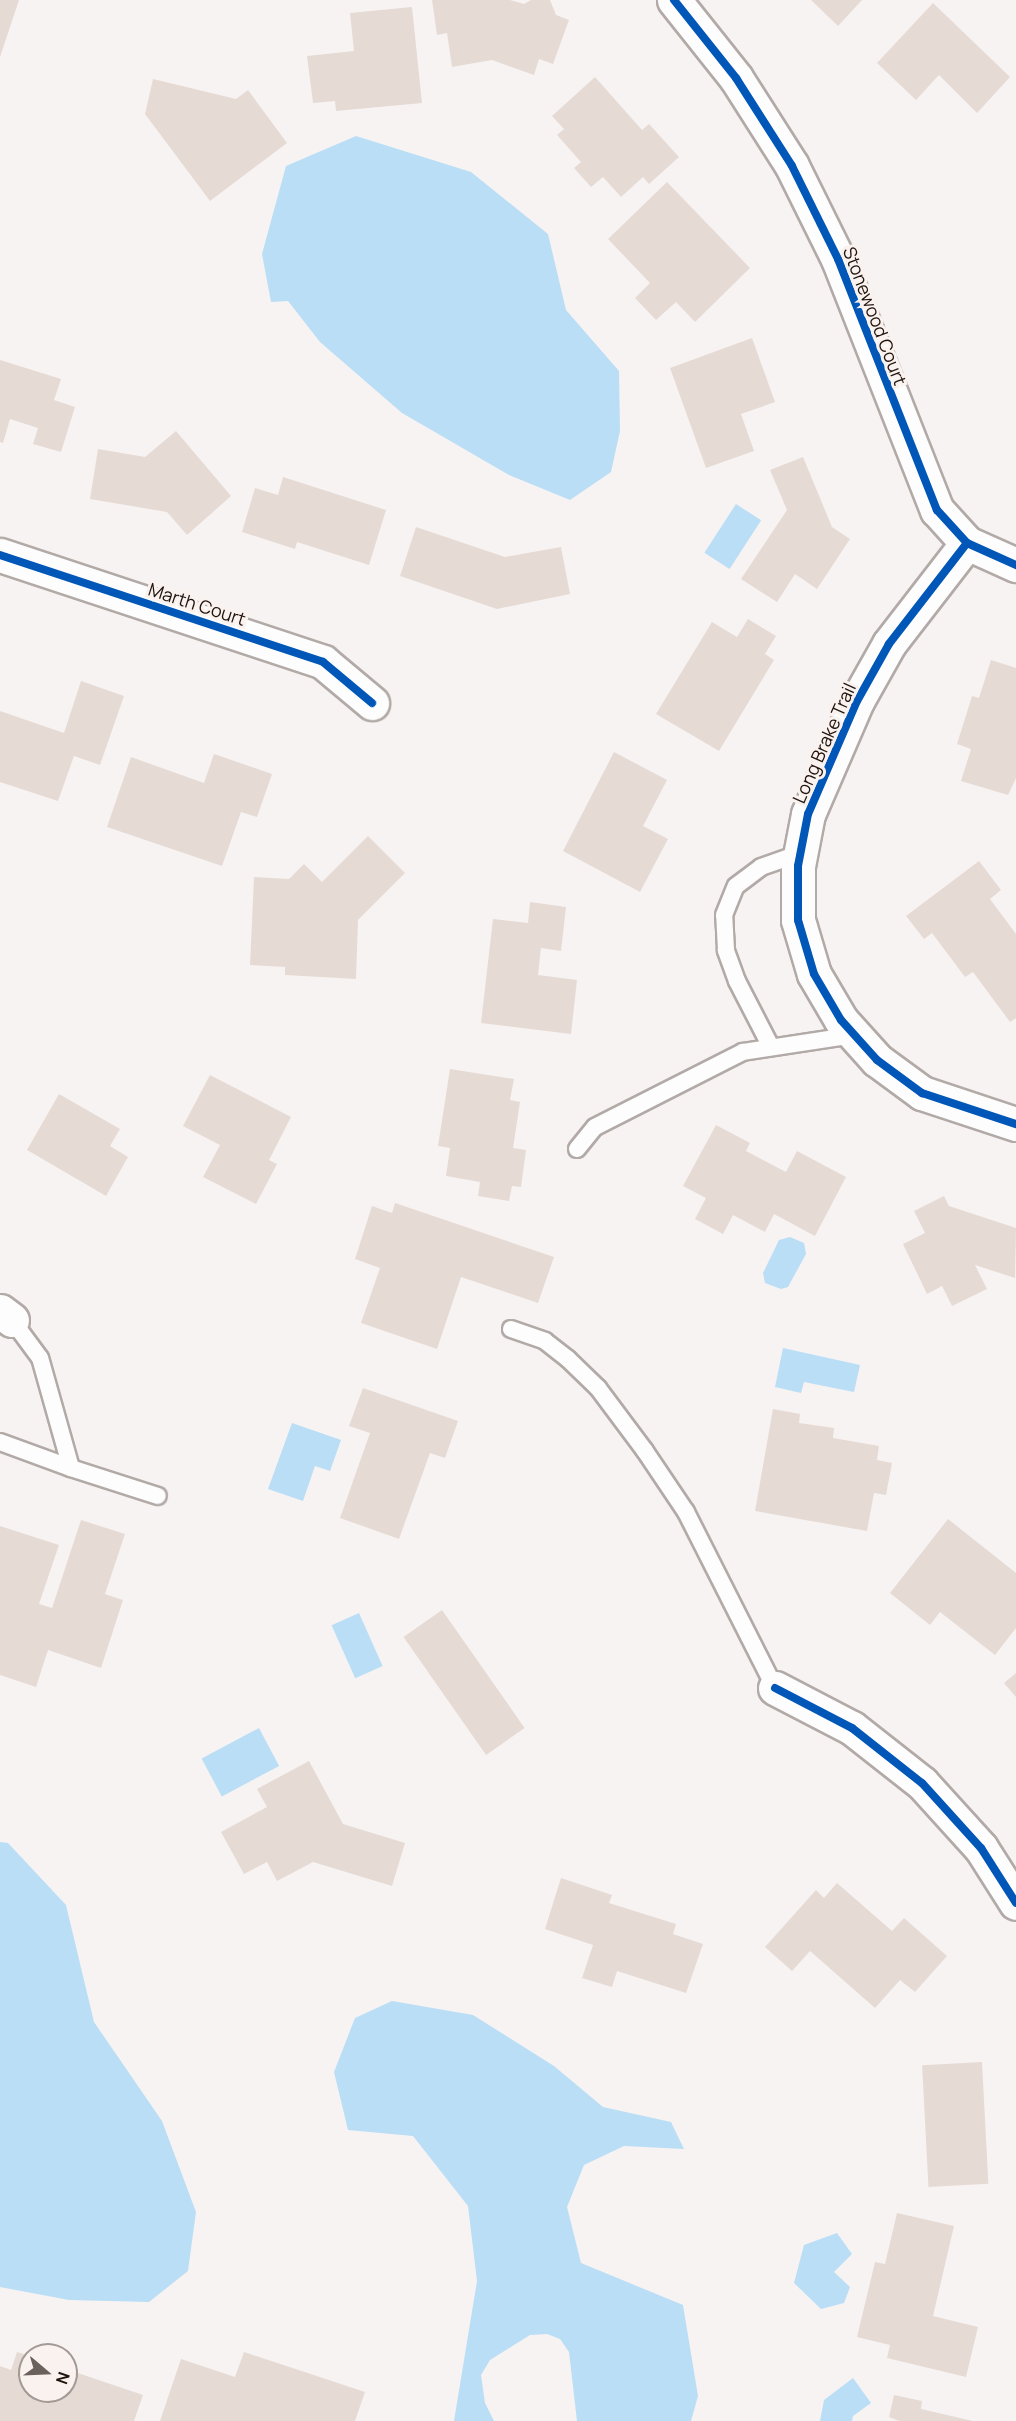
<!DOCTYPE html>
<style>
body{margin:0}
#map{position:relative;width:1016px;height:2421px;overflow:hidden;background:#f7f3f2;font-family:Manrope,sans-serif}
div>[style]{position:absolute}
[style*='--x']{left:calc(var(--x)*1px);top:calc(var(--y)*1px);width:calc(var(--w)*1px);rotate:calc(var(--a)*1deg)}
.water>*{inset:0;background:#badef6;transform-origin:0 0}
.building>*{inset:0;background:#e6dad4;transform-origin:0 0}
.roads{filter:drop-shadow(2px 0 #b2aaa7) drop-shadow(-2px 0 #b2aaa7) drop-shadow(0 2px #b2aaa7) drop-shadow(0 -2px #b2aaa7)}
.lane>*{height:16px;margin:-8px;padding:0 8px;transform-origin:8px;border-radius:8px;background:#fefdfd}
.street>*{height:33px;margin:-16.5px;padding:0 16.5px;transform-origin:16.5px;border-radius:16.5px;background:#fefdfd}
.cycleway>*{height:8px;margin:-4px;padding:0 4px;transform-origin:4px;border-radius:4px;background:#0057b8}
span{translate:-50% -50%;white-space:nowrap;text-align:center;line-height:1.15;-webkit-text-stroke:6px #faf2ef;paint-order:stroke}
.street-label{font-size:18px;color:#20130d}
.north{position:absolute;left:18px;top:2343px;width:60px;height:60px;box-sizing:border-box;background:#faf2ef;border:2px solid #a39995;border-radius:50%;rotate:109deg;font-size:16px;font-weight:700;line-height:24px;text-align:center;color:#20130d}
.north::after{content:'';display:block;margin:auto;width:21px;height:27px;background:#6b615d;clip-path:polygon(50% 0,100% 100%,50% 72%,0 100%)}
</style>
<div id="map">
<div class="water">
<div style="clip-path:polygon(356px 136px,471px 172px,548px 234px,566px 310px,619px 371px,620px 431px,611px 472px,570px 500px,509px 475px,402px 413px,320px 342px,288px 301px,271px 302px,262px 254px,286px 166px)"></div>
<div style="left:736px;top:504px;width:30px;height:58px;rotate:33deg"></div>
<div style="clip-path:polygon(790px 1237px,804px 1243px,806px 1254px,788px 1287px,781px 1289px,765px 1283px,763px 1273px,779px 1240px)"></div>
<div style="clip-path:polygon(783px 1348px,860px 1365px,854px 1392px,804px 1382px,801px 1393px,775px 1387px)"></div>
<div style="clip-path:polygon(292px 1423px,341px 1440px,330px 1471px,315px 1466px,303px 1501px,268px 1489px)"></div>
<div style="left:359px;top:1613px;width:58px;height:30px;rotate:66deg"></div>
<div style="left:259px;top:1728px;width:43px;height:65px;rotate:62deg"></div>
<div style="clip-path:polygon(0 1842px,8px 1843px,66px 1905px,94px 2022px,162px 2121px,196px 2212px,188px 2271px,149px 2302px,69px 2300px,0 2287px)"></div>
<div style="clip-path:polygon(392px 2001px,473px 2015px,554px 2066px,603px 2107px,671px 2122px,684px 2149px,624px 2146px,584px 2165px,567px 2207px,581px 2263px,683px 2305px,698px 2396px,691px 2421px,577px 2421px,569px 2352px,560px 2339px,547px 2334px,530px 2335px,490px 2360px,481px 2375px,485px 2403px,494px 2421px,454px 2421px,477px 2281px,468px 2206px,413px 2136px,348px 2130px,334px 2072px,355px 2018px)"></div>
<div style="clip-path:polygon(837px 2233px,852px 2254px,834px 2272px,850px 2287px,844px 2303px,821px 2309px,794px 2283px,804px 2245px)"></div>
<div style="clip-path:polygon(853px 2378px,871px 2403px,853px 2416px,852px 2421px,820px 2421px,824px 2400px)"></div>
</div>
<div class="building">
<div style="clip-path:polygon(0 0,19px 0,0 57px)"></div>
<div style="clip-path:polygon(432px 0,510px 0,524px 4px,531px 0,550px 0,556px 15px,569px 20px,553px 64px,539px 59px,534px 75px,492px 60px,452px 67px,447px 33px,437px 35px)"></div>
<div style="clip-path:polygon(811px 0,862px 0,838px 26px)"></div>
<div style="clip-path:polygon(933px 3px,1010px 77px,977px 113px,939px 75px,916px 100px,877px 63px)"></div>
<div style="clip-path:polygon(412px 7px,422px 103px,336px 111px,335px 101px,313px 103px,307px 56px,354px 51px,350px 13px)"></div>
<div style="clip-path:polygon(595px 77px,642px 130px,649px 124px,679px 157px,649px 184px,643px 177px,621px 197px,603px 177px,591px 187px,574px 168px,581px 162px,557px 135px,564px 129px,552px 116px)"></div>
<div style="clip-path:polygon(153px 79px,236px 99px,248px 90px,287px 143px,210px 201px,145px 114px)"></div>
<div style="clip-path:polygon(667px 182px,750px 268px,695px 322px,676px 302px,656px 320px,635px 298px,650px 283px,608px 239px)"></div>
<div style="clip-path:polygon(752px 338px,775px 402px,741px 414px,754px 451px,706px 468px,670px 368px)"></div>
<div style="clip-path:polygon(0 360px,61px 379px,54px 400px,75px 407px,61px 452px,33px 444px,38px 428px,10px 419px,3px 443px,0 442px)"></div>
<div style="clip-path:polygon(176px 431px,231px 496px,187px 535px,167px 512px,90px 499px,98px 449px,145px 457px)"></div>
<div style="clip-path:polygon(803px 457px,832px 527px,850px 539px,817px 589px,795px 574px,777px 602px,741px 579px,787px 510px,770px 470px)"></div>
<div style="clip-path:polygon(283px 477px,386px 510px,369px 565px,297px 542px,295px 549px,242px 532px,255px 488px,278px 495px)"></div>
<div style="clip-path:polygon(416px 527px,505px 557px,561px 547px,570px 594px,497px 609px,400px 576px)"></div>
<div style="clip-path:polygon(748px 619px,776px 636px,765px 654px,774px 660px,719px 751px,656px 714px,712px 622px,737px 637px)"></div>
<div style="clip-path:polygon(991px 660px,1016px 668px,1016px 778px,1008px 795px,961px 781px,971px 749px,957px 744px,972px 696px,979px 698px)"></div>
<div style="clip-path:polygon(81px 681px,124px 696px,100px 765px,74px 756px,58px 801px,0 782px,0 711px,64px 733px)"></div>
<div style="clip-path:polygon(614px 752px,667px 780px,643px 826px,668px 839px,640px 892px,563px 851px)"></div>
<div style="clip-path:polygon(214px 754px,272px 774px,257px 817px,241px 812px,222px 866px,107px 827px,131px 757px,204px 783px)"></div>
<div style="clip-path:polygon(368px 836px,405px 873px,358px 920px,356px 979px,285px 975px,285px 967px,250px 965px,254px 877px,289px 879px,304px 864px,322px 882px)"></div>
<div style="clip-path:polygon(979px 861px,1001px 890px,990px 899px,1016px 934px,1016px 1018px,1010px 1022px,973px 972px,965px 977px,932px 933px,924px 939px,906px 916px)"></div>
<div style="clip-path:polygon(530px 902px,566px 907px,561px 951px,541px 948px,538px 975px,577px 980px,571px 1034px,481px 1023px,493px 919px,528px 923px)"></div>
<div style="clip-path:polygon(450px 1069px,514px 1079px,510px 1100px,520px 1102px,513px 1148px,526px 1150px,521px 1187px,512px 1186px,509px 1201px,478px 1196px,480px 1182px,446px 1176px,450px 1148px,438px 1146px)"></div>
<div style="clip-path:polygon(210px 1075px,291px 1117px,269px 1160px,277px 1164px,256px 1204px,203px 1177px,220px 1145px,183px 1126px)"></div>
<div style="clip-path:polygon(59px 1094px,120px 1129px,110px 1146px,128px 1157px,106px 1196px,27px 1150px)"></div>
<div style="clip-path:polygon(716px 1125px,750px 1143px,746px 1151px,786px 1172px,797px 1151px,846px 1177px,815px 1236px,774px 1214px,765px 1232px,733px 1215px,723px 1234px,695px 1219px,706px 1198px,683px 1186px)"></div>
<div style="clip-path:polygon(944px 1196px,949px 1206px,1016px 1228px,1015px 1278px,975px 1265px,987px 1289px,952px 1306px,942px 1286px,927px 1294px,903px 1244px,925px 1233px,914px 1211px)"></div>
<div style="clip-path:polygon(395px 1203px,554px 1257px,538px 1303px,461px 1277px,437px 1349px,361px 1323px,380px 1268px,355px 1259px,372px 1206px,392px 1213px)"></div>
<div style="clip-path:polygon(363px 1388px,458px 1421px,445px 1458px,430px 1453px,399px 1539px,340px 1518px,370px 1433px,349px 1426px)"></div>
<div style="clip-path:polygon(773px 1409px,800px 1414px,799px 1423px,834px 1428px,833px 1438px,879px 1446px,877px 1460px,892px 1463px,886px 1495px,874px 1493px,867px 1531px,755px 1511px)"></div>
<div style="clip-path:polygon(948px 1519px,1016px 1573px,1016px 1628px,995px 1655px,940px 1612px,930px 1625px,890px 1593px)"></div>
<div style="clip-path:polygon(81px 1520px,125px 1534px,105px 1594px,123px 1600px,101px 1668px,48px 1650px,36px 1687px,0 1675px,0 1526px,59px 1545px,39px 1604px,52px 1608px)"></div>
<div style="left:442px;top:1610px;width:144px;height:47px;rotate:55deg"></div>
<div style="clip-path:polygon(1016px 1673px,1016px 1697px,1004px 1683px)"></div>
<div style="clip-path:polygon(309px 1761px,343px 1824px,405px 1843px,392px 1886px,313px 1862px,277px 1881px,267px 1862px,244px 1874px,221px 1832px,267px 1807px,257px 1789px)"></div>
<div style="clip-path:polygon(561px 1878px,612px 1895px,609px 1903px,676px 1924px,673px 1934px,703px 1944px,686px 1993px,617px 1971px,612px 1987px,582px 1978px,593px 1945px,545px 1929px)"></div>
<div style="clip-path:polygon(837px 1883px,892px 1931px,904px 1918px,947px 1956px,915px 1992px,900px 1980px,875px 2008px,810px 1951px,792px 1971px,765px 1947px,816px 1890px,824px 1898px)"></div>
<div style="left:982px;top:2062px;width:122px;height:60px;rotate:87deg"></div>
<div style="clip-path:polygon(897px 2213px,954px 2226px,933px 2316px,978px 2327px,966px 2377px,887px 2358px,890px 2345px,857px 2337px,875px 2262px,885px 2264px)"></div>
<div style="clip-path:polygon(17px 2352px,30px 2356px,30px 2391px,66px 2391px,66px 2369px,143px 2395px,134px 2421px,0 2421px,0 2366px,11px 2370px)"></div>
<div style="clip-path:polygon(244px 2352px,365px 2392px,355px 2421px,160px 2421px,181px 2359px,235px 2377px)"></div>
<div style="clip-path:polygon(894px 2395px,922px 2401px,921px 2409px,973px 2421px,899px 2421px,889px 2417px)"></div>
</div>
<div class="roads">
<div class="lane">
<div style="--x:770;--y:1045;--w:72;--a:-117.3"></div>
<div style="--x:737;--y:981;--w:33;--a:-110"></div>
<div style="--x:726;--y:950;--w:35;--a:-93"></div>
<div style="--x:724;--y:915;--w:31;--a:-68"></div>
<div style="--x:736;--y:886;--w:31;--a:-37"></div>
<div style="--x:761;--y:867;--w:42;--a:-19.3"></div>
<div style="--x:577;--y:1149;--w:28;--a:-51"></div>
<div style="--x:595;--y:1127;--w:166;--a:-26.9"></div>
<div style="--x:743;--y:1052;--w:112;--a:-8.7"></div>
<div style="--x:511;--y:1329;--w:36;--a:19"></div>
<div style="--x:545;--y:1341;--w:29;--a:38"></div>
<div style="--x:568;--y:1359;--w:42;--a:44"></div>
<div style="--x:598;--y:1388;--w:79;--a:53.3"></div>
<div style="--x:645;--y:1451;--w:73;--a:56.1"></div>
<div style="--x:686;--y:1512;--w:197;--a:63.2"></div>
<div style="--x:0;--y:1442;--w:76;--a:20.1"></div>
<div style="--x:71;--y:1468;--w:114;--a:-105.7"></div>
<div style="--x:40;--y:1358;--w:47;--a:-126.4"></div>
<div style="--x:71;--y:1468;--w:91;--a:17.8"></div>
</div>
<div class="street">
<div style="--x:674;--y:0;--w:100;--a:51.5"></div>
<div style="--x:736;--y:78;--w:104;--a:57.5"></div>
<div style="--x:792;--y:166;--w:104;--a:63.7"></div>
<div style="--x:838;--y:259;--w:270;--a:68.5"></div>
<div style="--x:937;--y:510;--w:45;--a:47.7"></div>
<div style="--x:967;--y:543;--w:54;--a:24.2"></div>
<div style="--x:967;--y:543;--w:128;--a:127.7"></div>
<div style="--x:889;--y:644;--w:65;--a:119.3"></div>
<div style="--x:857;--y:701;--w:123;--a:113.4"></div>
<div style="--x:808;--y:814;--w:53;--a:100.9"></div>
<div style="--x:798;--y:866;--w:54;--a:90"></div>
<div style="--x:798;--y:920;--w:56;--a:73.5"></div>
<div style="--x:814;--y:974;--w:53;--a:59.6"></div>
<div style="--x:841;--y:1020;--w:54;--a:48"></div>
<div style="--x:877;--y:1060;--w:56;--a:36.3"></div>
<div style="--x:922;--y:1093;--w:99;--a:18.3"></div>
<div style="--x:0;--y:555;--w:340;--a:18.3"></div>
<div style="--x:323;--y:662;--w:64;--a:39.9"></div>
<div style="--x:0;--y:1311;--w:15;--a:37"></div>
<div style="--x:775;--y:1688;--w:87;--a:27.5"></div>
<div style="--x:852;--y:1728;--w:89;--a:38.2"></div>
<div style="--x:922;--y:1783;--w:88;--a:47.8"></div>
<div style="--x:981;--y:1848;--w:65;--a:57.5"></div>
</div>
</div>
<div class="cycleway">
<div style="--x:674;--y:0;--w:100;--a:51.5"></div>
<div style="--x:736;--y:78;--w:104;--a:57.5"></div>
<div style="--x:792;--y:166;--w:104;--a:63.7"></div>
<div style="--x:838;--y:259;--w:270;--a:68.5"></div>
<div style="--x:937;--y:510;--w:45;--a:47.7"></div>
<div style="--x:967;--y:543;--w:54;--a:24.2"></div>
<div style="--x:967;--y:543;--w:128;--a:127.7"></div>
<div style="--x:889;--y:644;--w:65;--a:119.3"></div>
<div style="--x:857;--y:701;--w:123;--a:113.4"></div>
<div style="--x:808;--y:814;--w:53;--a:100.9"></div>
<div style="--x:798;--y:866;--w:54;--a:90"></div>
<div style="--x:798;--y:920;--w:56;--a:73.5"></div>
<div style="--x:814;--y:974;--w:53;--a:59.6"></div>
<div style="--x:841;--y:1020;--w:54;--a:48"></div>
<div style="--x:877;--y:1060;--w:56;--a:36.3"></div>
<div style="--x:922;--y:1093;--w:99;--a:18.3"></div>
<div style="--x:0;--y:555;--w:340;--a:18.3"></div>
<div style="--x:323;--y:662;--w:64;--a:39.9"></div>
<div style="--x:775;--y:1688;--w:87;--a:27.5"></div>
<div style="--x:852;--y:1728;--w:89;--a:38.2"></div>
<div style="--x:922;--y:1783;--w:88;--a:47.8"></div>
<div style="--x:981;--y:1848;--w:65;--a:57.5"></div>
</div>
<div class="street-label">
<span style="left:875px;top:316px;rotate:69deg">Stonewood Court</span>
<span style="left:197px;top:604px;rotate:18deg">Marth Court</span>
<span style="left:824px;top:743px;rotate:-66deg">Long Brake Trail</span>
</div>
<div class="north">N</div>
</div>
